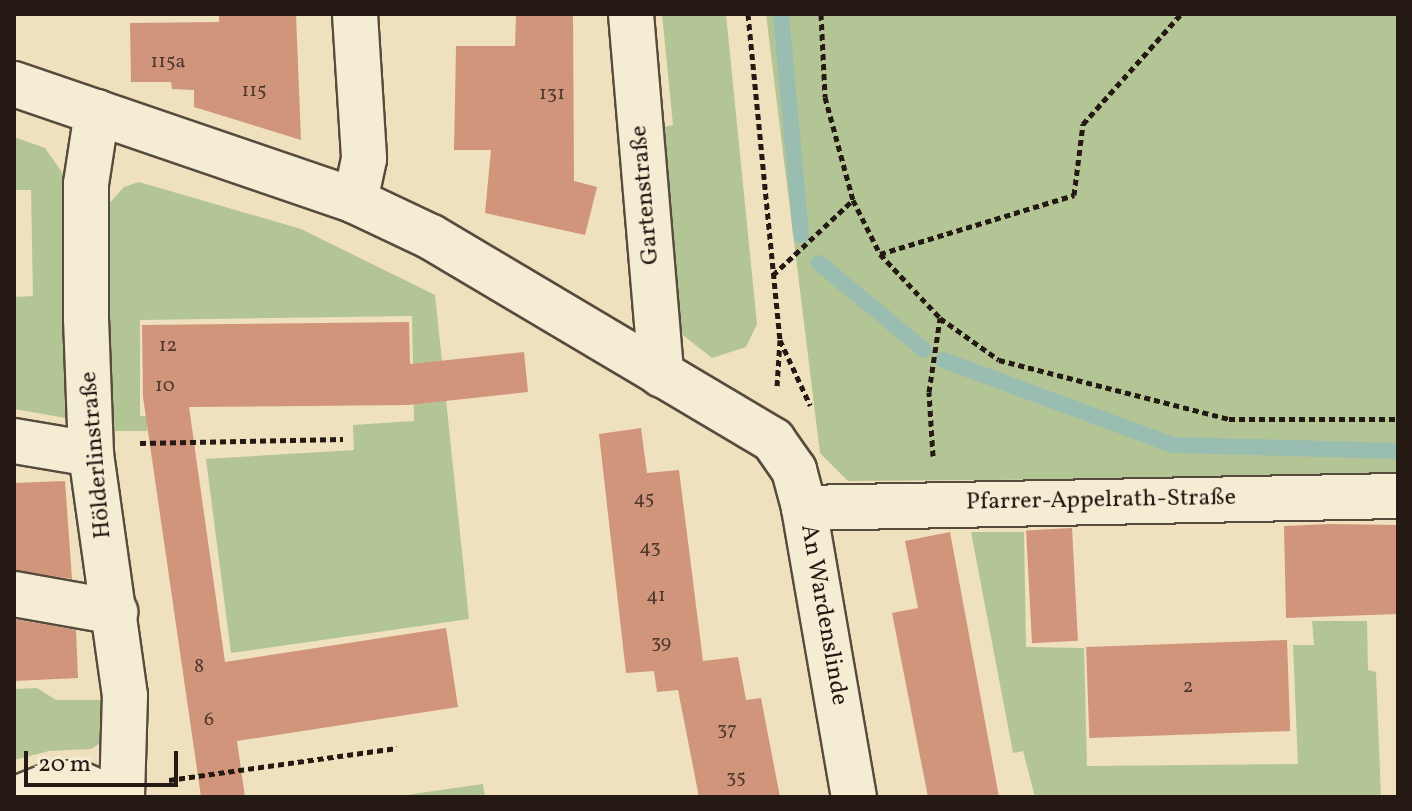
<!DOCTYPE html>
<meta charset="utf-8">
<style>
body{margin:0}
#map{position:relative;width:1412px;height:811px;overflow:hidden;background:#efe1bd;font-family:Vollkorn,serif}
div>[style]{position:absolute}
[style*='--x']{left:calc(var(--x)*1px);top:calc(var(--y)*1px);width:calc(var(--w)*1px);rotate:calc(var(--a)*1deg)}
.green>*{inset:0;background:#b3c495}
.stream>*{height:16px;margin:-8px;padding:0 8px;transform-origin:8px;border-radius:8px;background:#9abdb2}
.building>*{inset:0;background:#d1957b;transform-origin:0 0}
.path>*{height:5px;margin-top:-2.5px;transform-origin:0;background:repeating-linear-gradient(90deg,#241913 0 6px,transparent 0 10px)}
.roads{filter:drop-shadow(2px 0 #574b3e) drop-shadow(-2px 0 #574b3e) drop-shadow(0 2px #574b3e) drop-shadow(0 -2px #574b3e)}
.minor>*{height:44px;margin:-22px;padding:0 22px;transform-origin:22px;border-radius:22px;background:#f5ecd4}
span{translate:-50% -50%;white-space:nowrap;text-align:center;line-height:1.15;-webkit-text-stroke:6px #f5ecd4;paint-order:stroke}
.number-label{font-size:20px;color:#4f382d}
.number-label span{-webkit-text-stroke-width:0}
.street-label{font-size:24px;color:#241913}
.frame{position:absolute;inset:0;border:16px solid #241913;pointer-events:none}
.scale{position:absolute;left:24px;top:751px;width:154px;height:36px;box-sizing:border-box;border:4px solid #241913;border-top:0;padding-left:10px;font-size:24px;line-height:28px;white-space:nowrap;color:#241913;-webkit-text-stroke:6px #f5ecd4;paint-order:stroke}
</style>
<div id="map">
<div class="green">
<div style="clip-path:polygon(662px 14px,726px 14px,757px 324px,746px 347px,712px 358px,670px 325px,655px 129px,673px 125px)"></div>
<div style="clip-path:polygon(766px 14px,1398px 14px,1398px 477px,848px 481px,820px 453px)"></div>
<div style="clip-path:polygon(14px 137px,45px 148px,66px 178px,66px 418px,14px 409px,14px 297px,33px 296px,31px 190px,14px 190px)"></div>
<div style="clip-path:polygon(139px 182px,301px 229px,435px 295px,469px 619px,231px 653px,206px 459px,354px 450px,353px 425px,414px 421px,412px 316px,140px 320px,140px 416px,147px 416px,147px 431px,107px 431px,105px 208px,124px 187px)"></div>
<div style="clip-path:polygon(971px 532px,1024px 532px,1026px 647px,1084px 648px,1087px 766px,1298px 764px,1293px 645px,1314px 645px,1312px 621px,1367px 621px,1368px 670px,1376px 672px,1381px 797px,1035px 797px,1023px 751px,1013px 753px)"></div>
<div style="clip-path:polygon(37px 688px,56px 700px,101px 700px,102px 742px,91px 749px,49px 751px,14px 760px,14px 689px)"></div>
<div style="clip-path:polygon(483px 784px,485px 797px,392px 797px)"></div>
</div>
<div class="stream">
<div style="--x:781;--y:14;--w:222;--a:84.8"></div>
<div style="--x:819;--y:263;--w:136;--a:39.6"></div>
<div style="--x:943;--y:360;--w:245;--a:20.3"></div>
<div style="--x:1173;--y:445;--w:225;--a:1.5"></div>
</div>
<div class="building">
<div style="clip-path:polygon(219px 14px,296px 14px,301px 140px,194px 107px,194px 90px,172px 89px,171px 82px,131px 82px,130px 23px,219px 22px)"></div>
<div style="clip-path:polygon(516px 14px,573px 14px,574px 181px,597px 187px,585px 235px,485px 213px,491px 150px,454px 150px,456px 46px,515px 46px)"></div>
<div style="clip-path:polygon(409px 322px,410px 364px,524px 352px,528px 392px,408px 405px,189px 407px,225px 662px,446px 628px,458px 707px,237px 741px,245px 797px,201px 797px,143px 397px,142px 325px)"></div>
<div style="clip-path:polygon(641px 428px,647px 473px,679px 470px,703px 661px,738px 657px,746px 700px,761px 698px,780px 797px,699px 797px,678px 690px,657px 692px,654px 671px,626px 673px,599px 434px)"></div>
<div style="clip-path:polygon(65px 481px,72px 579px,14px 570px,14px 483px)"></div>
<div style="clip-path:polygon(1330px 524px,1398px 525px,1398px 614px,1286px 618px,1284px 526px)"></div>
<div style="left:1072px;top:528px;width:113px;height:46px;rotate:87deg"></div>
<div style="clip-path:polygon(950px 532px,999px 797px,928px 797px,892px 613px,918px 608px,905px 541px)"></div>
<div style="clip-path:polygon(14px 619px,76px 630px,78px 678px,14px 681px)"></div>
<div style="left:1287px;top:640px;width:91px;height:201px;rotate:88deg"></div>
</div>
<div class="path">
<div style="--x:748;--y:14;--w:328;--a:84.4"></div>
<div style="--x:780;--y:340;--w:47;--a:93.7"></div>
<div style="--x:821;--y:14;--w:83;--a:87.2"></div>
<div style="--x:825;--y:97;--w:107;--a:74.8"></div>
<div style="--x:853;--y:200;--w:60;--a:63.4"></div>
<div style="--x:880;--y:254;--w:88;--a:46.8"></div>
<div style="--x:940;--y:318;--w:72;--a:35.4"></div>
<div style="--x:999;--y:360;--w:237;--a:14.4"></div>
<div style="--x:1229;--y:419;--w:169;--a:0"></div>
<div style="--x:880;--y:254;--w:203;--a:-16.9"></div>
<div style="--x:1074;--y:195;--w:72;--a:-82.8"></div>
<div style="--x:1083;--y:124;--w:147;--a:-48.3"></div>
<div style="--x:773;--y:275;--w:110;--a:-43.2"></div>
<div style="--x:780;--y:340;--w:72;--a:65.2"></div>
<div style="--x:140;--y:443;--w:203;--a:-1.1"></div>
<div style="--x:933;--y:456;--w:64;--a:-93.6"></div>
<div style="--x:929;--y:392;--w:75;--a:-81.5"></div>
<div style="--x:169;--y:780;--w:230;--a:-8"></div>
</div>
<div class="roads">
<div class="minor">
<div style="--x:355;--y:14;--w:145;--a:86.4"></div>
<div style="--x:364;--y:159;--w:43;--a:102.1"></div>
<div style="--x:631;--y:14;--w:362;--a:85.2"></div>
<div style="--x:14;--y:84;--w:361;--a:18.9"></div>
<div style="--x:355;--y:201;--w:84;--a:25.3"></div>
<div style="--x:431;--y:237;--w:398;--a:30.7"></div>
<div style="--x:773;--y:440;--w:37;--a:55"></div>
<div style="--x:794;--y:470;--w:39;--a:75"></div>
<div style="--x:804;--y:508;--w:293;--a:80.2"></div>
<div style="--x:97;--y:112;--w:73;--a:98.7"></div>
<div style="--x:86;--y:184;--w:134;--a:90"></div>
<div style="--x:86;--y:318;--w:136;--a:87.9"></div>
<div style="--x:91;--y:454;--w:243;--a:82"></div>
<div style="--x:125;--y:695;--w:102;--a:91.7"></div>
<div style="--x:14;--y:441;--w:78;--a:9.6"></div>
<div style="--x:804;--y:508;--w:594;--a:-1.16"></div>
<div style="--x:14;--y:594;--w:103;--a:10.1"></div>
<div style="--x:21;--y:797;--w:38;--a:-22"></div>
<div style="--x:56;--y:783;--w:22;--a:0"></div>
<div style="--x:78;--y:783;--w:35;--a:24"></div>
</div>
</div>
<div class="number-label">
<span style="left:168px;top:62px">115a</span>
<span style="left:254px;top:91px">115</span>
<span style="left:552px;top:94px">131</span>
<span style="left:168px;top:346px">12</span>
<span style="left:165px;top:386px">10</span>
<span style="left:644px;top:499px">45</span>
<span style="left:650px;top:548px">43</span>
<span style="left:656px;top:596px">41</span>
<span style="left:661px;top:643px">39</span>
<span style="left:199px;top:667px">8</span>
<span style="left:1188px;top:687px">2</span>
<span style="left:209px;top:720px">6</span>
<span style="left:727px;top:730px">37</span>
<span style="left:736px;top:778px">35</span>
</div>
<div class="street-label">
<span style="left:646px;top:195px;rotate:-95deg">Gartenstraße</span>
<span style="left:97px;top:455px;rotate:-95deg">Hölderlinstraße</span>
<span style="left:1101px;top:501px;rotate:-1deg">Pfarrer-Appelrath-Straße</span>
<span style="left:823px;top:615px;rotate:80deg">An Wardenslinde</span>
</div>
<div class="frame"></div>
<div class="scale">20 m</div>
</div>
